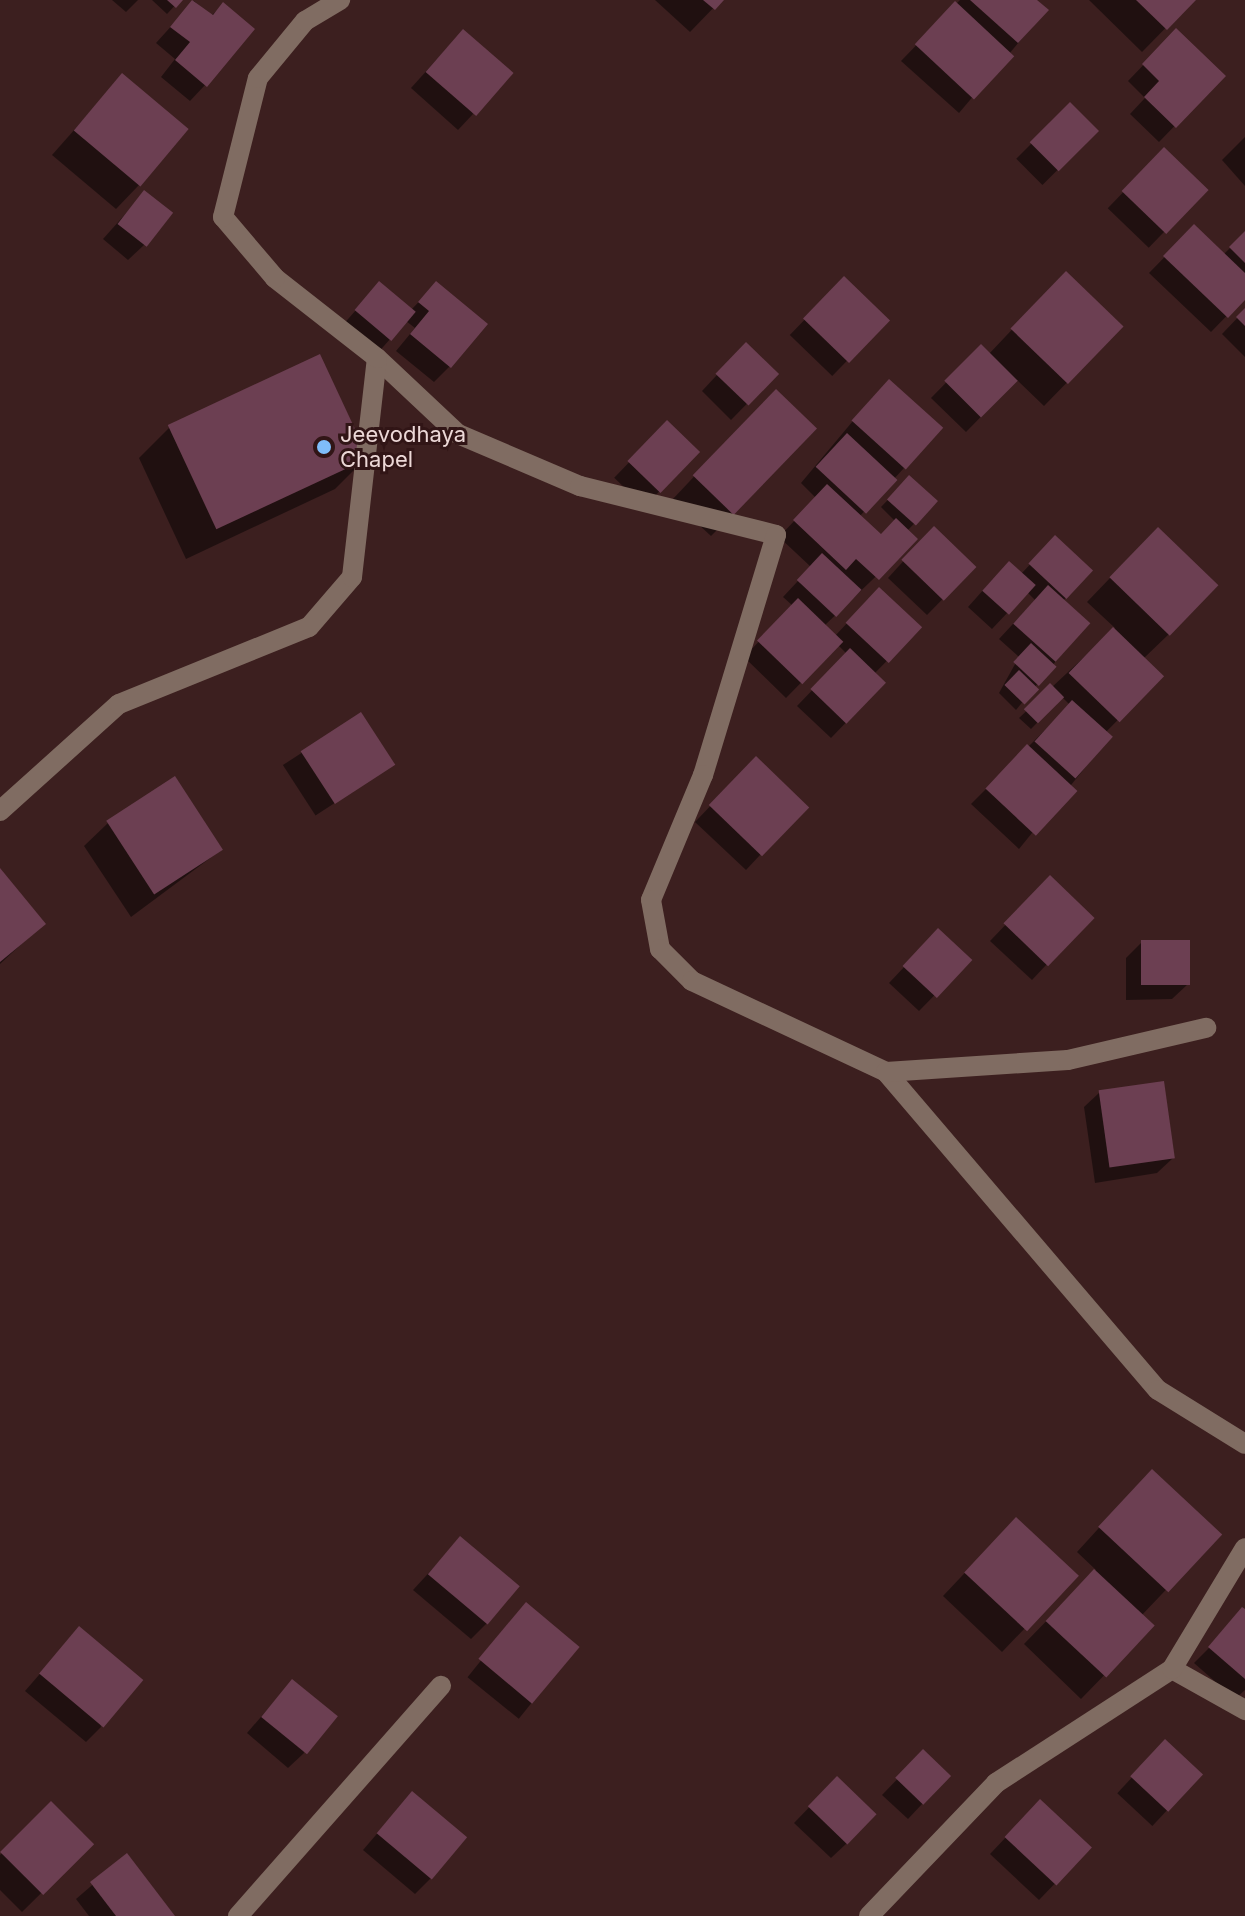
<!DOCTYPE html>
<style>
body{margin:0}
#map{position:relative;width:1245px;height:1916px;overflow:hidden;background:#3c1f1f;font-family:Inter,sans-serif}
div>[style]{position:absolute}
[style*='--x']{left:calc(var(--x)*1px);top:calc(var(--y)*1px);width:calc(var(--w)*1px);rotate:calc(var(--a)*1deg)}
.shadow>*{inset:0;background:#0007;transform-origin:0 0}
.building>*{inset:0;background:#6c3f52;transform-origin:0 0}
.minor>*{height:20px;margin:-10px;padding:0 10px;transform-origin:10px;border-radius:10px;background:#806c62}
.dots>*{width:22px;height:22px;translate:-50% -50%;box-sizing:border-box;border:4px solid #311516;border-radius:50%}
span{translate:-50% -50%;white-space:nowrap;text-align:center;line-height:1.15;-webkit-text-stroke:6px #311516;paint-order:stroke}
.poi-label{font-size:22px;color:#ecd8d7}
.left{translate:0 -50%;text-align:left}
</style>
<div id="map">
<div class="shadow">
<div style="clip-path:polygon(112px 0,138px 0,126px 12px)"></div>
<div style="clip-path:polygon(152px 0,180px 0,167px 14px)"></div>
<div style="clip-path:polygon(655px 0,721px 0,690px 32px)"></div>
<div style="clip-path:polygon(960px 0,1034px 0,1046px 10px,959px 113px,901px 61px)"></div>
<div style="clip-path:polygon(1089px 0,1193px 0,1142px 52px)"></div>
<div style="clip-path:polygon(194px 1px,211px 16px,223px 5px,205px 85px,190px 101px,161px 77px,175px 59px,156px 43px)"></div>
<div style="clip-path:polygon(1176px 31px,1223px 76px,1159px 142px,1130px 114px,1145px 98px,1128px 81px)"></div>
<div style="clip-path:polygon(448px 47px,473px 114px,458px 130px,411px 88px)"></div>
<div style="clip-path:polygon(122px 76px,139px 185px,116px 209px,52px 155px)"></div>
<div style="left:1070px;top:105px;width:37px;height:76px;rotate:45deg"></div>
<div style="clip-path:polygon(1245px 137px,1245px 186px,1222px 160px)"></div>
<div style="left:1164px;top:150px;width:57px;height:81px;rotate:44deg"></div>
<div style="clip-path:polygon(145px 192px,144px 245px,128px 260px,103px 239px)"></div>
<div style="clip-path:polygon(1194px 227px,1223px 255px,1245px 233px,1245px 297px,1211px 332px,1149px 273px)"></div>
<div style="left:844px;top:279px;width:59px;height:78px;rotate:44deg"></div>
<div style="clip-path:polygon(379px 284px,411px 310px,436px 284px,450px 366px,434px 382px,396px 351px,415px 328px,406px 321px,376px 355px,341px 327px)"></div>
<div style="clip-path:polygon(1043px 297px,1121px 327px,1044px 406px,1017px 380px,966px 432px,931px 398px,981px 347px,988px 355px)"></div>
<div style="clip-path:polygon(1245px 310px,1245px 357px,1222px 334px)"></div>
<div style="clip-path:polygon(730px 361px,776px 374px,731px 420px,702px 391px)"></div>
<div style="clip-path:polygon(873px 397px,904px 468px,859px 517px,880px 537px,895px 521px,881px 507px,909px 478px,935px 502px,907px 531px,915px 539px,824px 626px,835px 636px,864px 605px,920px 627px,874px 674px,884px 683px,831px 738px,797px 706px,847px 654px,838px 645px,786px 698px,744px 657px,793px 606px,783px 597px,811px 567px,779px 537px,816px 498px,801px 483px)"></div>
<div style="clip-path:polygon(752px 415px,734px 513px,711px 536px,672px 500px)"></div>
<div style="left:667px;top:423px;width:42px;height:76px;rotate:44deg"></div>
<div style="clip-path:polygon(169px 428px,366px 458px,335px 489px,186px 559px,139px 458px)"></div>
<div style="clip-path:polygon(919px 544px,974px 567px,927px 615px,888px 578px)"></div>
<div style="clip-path:polygon(1134px 553px,1169px 634px,1143px 659px,1161px 676px,1105px 733px,1110px 737px,1019px 849px,971px 804px,1070px 705px,1062px 697px,1031px 729px,1019px 718px,1115px 628px,1087px 602px)"></div>
<div style="clip-path:polygon(1040px 554px,1090px 570px,1063px 601px,1087px 623px,1016px 710px,999px 693px,1019px 657px,999px 639px,1035px 600px,1027px 592px,992px 629px,968px 607px,993px 579px,1021px 574px)"></div>
<div style="left:360px;top:715px;width:60px;height:92px;rotate:57deg"></div>
<div style="clip-path:polygon(740px 775px,761px 854px,746px 870px,695px 822px)"></div>
<div style="clip-path:polygon(108px 823px,221px 850px,131px 917px,84px 846px)"></div>
<div style="clip-path:polygon(0 871px,43px 924px,0 964px)"></div>
<div style="clip-path:polygon(1035px 894px,1047px 964px,1032px 980px,990px 941px)"></div>
<div style="clip-path:polygon(1142px 942px,1188px 984px,1172px 999px,1126px 1000px,1126px 958px)"></div>
<div style="clip-path:polygon(923px 947px,969px 960px,919px 1011px,889px 983px)"></div>
<div style="clip-path:polygon(1100px 1092px,1173px 1158px,1157px 1173px,1095px 1183px,1084px 1107px)"></div>
<div style="clip-path:polygon(1129px 1495px,1219px 1534px,1141px 1616px,1152px 1626px,1081px 1699px,1024px 1644px,1096px 1570px,1077px 1552px)"></div>
<div style="clip-path:polygon(460px 1539px,487px 1623px,471px 1639px,413px 1590px)"></div>
<div style="clip-path:polygon(993px 1543px,1076px 1575px,1002px 1652px,943px 1596px)"></div>
<div style="left:526px;top:1605px;width:66px;height:93px;rotate:39deg"></div>
<div style="clip-path:polygon(1245px 1612px,1245px 1690px,1235px 1699px,1194px 1663px)"></div>
<div style="clip-path:polygon(79px 1629px,101px 1727px,86px 1742px,25px 1691px)"></div>
<div style="clip-path:polygon(292px 1681px,304px 1753px,288px 1768px,247px 1733px)"></div>
<div style="left:1165px;top:1742px;width:48px;height:70px;rotate:43deg"></div>
<div style="clip-path:polygon(908px 1768px,923px 1803px,908px 1819px,882px 1795px)"></div>
<div style="clip-path:polygon(412px 1793px,431px 1878px,415px 1894px,363px 1850px)"></div>
<div style="clip-path:polygon(822px 1794px,847px 1843px,831px 1858px,794px 1823px)"></div>
<div style="clip-path:polygon(51px 1804px,91px 1844px,22px 1912px,0 1890px,0 1855px)"></div>
<div style="clip-path:polygon(1025px 1817px,1089px 1848px,1039px 1900px,990px 1854px)"></div>
<div style="clip-path:polygon(126px 1856px,171px 1916px,89px 1916px,76px 1899px)"></div>
</div>
<div class="building">
<div style="clip-path:polygon(167px 0,183px 0,176px 8px)"></div>
<div style="clip-path:polygon(192px 0,213px 15px,223px 2px,255px 29px,207px 87px,175px 60px,190px 42px,170px 27px)"></div>
<div style="clip-path:polygon(703px 0,724px 0,715px 10px)"></div>
<div style="clip-path:polygon(970px 0,1037px 0,1049px 10px,1018px 43px)"></div>
<div style="clip-path:polygon(1136px 0,1196px 0,1167px 30px)"></div>
<div style="left:955px;top:1px;width:81px;height:59px;rotate:43deg"></div>
<div style="clip-path:polygon(1176px 28px,1226px 76px,1176px 128px,1144px 97px,1159px 81px,1142px 64px)"></div>
<div style="left:463px;top:29px;width:67px;height:57px;rotate:41deg"></div>
<div style="left:122px;top:73px;width:87px;height:75px;rotate:40deg"></div>
<div style="left:1070px;top:102px;width:41px;height:57px;rotate:45deg"></div>
<div style="left:1164px;top:147px;width:62px;height:61px;rotate:44deg"></div>
<div style="left:144px;top:190px;width:37px;height:43px;rotate:38deg"></div>
<div style="clip-path:polygon(1194px 224px,1245px 273px,1245px 300px,1228px 318px,1163px 256px)"></div>
<div style="clip-path:polygon(1245px 231px,1245px 263px,1229px 247px)"></div>
<div style="left:1066px;top:271px;width:80px;height:80px;rotate:44deg"></div>
<div style="left:844px;top:276px;width:64px;height:59px;rotate:44deg"></div>
<div style="left:379px;top:281px;width:48px;height:38px;rotate:40deg"></div>
<div style="clip-path:polygon(436px 281px,488px 324px,451px 368px,410px 334px,429px 311px,418px 302px)"></div>
<div style="clip-path:polygon(1245px 308px,1245px 326px,1236px 317px)"></div>
<div style="left:746px;top:342px;width:46px;height:44px;rotate:44deg"></div>
<div style="left:981px;top:344px;width:52px;height:52px;rotate:45deg"></div>
<div style="left:320px;top:354px;width:115px;height:168px;rotate:65deg"></div>
<div style="left:889px;top:379px;width:73px;height:56px;rotate:42deg"></div>
<div style="left:776px;top:389px;width:57px;height:120px;rotate:44deg"></div>
<div style="left:667px;top:420px;width:46px;height:57px;rotate:44deg"></div>
<div style="left:847px;top:433px;width:69px;height:46px;rotate:43deg"></div>
<div style="left:909px;top:475px;width:39px;height:33px;rotate:42deg"></div>
<div style="clip-path:polygon(827px 484px,881px 534px,896px 518px,918px 539px,879px 580px,856px 559px,846px 570px,793px 520px)"></div>
<div style="left:934px;top:526px;width:59px;height:47px;rotate:44deg"></div>
<div style="left:1158px;top:527px;width:84px;height:70px;rotate:44deg"></div>
<div style="left:1055px;top:535px;width:52px;height:39px;rotate:43deg"></div>
<div style="left:822px;top:553px;width:54px;height:37px;rotate:43deg"></div>
<div style="left:1009px;top:561px;width:36px;height:40px;rotate:42deg"></div>
<div style="left:1048px;top:585px;width:57px;height:52px;rotate:42deg"></div>
<div style="left:879px;top:587px;width:59px;height:49px;rotate:43deg"></div>
<div style="left:798px;top:598px;width:63px;height:59px;rotate:44deg"></div>
<div style="left:1113px;top:627px;width:71px;height:64px;rotate:44deg"></div>
<div style="left:1031px;top:643px;width:35px;height:26px;rotate:43deg"></div>
<div style="left:850px;top:648px;width:50px;height:57px;rotate:44deg"></div>
<div style="left:1019px;top:670px;width:28px;height:21px;rotate:44deg"></div>
<div style="left:1050px;top:683px;width:20px;height:37px;rotate:45deg"></div>
<div style="left:1072px;top:700px;width:55px;height:56px;rotate:42deg"></div>
<div style="left:361px;top:712px;width:63px;height:72px;rotate:57deg"></div>
<div style="left:1027px;top:744px;width:69px;height:61px;rotate:43deg"></div>
<div style="left:756px;top:756px;width:74px;height:68px;rotate:44deg"></div>
<div style="left:175px;top:776px;width:88px;height:82px;rotate:57deg"></div>
<div style="clip-path:polygon(0 868px,46px 924px,0 962px)"></div>
<div style="left:1050px;top:875px;width:62px;height:67px;rotate:44deg"></div>
<div style="left:938px;top:928px;width:47px;height:52px;rotate:43deg"></div>
<div style="left:1141px;top:940px;width:49px;height:45px"></div>
<div style="left:1164px;top:1081px;width:78px;height:66px;rotate:82deg"></div>
<div style="left:1152px;top:1469px;width:96px;height:79px;rotate:43deg"></div>
<div style="left:1016px;top:1517px;width:86px;height:76px;rotate:43deg"></div>
<div style="left:460px;top:1536px;width:78px;height:50px;rotate:40deg"></div>
<div style="left:1094px;top:1569px;width:83px;height:71px;rotate:43deg"></div>
<div style="left:526px;top:1602px;width:70px;height:74px;rotate:40deg"></div>
<div style="clip-path:polygon(1242px 1607px,1245px 1609px,1245px 1679px,1208px 1647px)"></div>
<div style="left:79px;top:1626px;width:84px;height:62px;rotate:40deg"></div>
<div style="left:292px;top:1679px;width:59px;height:49px;rotate:39deg"></div>
<div style="left:1165px;top:1739px;width:52px;height:51px;rotate:43deg"></div>
<div style="left:923px;top:1749px;width:39px;height:40px;rotate:44deg"></div>
<div style="left:837px;top:1776px;width:55px;height:42px;rotate:44deg"></div>
<div style="left:412px;top:1791px;width:72px;height:55px;rotate:40deg"></div>
<div style="left:1040px;top:1799px;width:71px;height:52px;rotate:43deg"></div>
<div style="left:51px;top:1801px;width:61px;height:72px;rotate:45deg"></div>
<div style="clip-path:polygon(127px 1853px,175px 1916px,116px 1916px,90px 1882px)"></div>
</div>
<div class="minor">
<div style="--x:377;--y:358;--w:111;--a:43.2"></div>
<div style="--x:458;--y:434;--w:133;--a:23.1"></div>
<div style="--x:580;--y:486;--w:202;--a:14"></div>
<div style="--x:776;--y:535;--w:251;--a:106.9"></div>
<div style="--x:703;--y:775;--w:135;--a:112.6"></div>
<div style="--x:651;--y:900;--w:50;--a:79.6"></div>
<div style="--x:660;--y:949;--w:45;--a:45"></div>
<div style="--x:692;--y:981;--w:214;--a:25.1"></div>
<div style="--x:886;--y:1072;--w:418;--a:49.5"></div>
<div style="--x:1158;--y:1390;--w:102;--a:31.8"></div>
<div style="--x:0;--y:811;--w:160;--a:-42"></div>
<div style="--x:119;--y:704;--w:205;--a:-22.1"></div>
<div style="--x:309;--y:627;--w:66;--a:-49.3"></div>
<div style="--x:352;--y:577;--w:220;--a:-83.5"></div>
<div style="--x:377;--y:358;--w:130;--a:-141.9"></div>
<div style="--x:275;--y:278;--w:80;--a:-130.4"></div>
<div style="--x:223;--y:217;--w:143;--a:-75.9"></div>
<div style="--x:258;--y:78;--w:74;--a:-50.5"></div>
<div style="--x:305;--y:21;--w:41;--a:-31"></div>
<div style="--x:886;--y:1072;--w:182;--a:-3.8"></div>
<div style="--x:1068;--y:1060;--w:142;--a:-13.1"></div>
<div style="--x:1172;--y:1669;--w:84;--a:29.3"></div>
<div style="--x:238;--y:1916;--w:307;--a:-48.6"></div>
<div style="--x:869;--y:1916;--w:184;--a:-46.3"></div>
<div style="--x:996;--y:1783;--w:210;--a:-32.9"></div>
<div style="--x:1172;--y:1669;--w:141;--a:-58.9"></div>
</div>
<div class="dots">
<div style="left:324px;top:447px;background:#7fbdfa"></div>
</div>
<div class="poi-label">
<span class="left" style="left:340px;top:447px">Jeevodhaya<br>Chapel</span>
</div>
</div>
